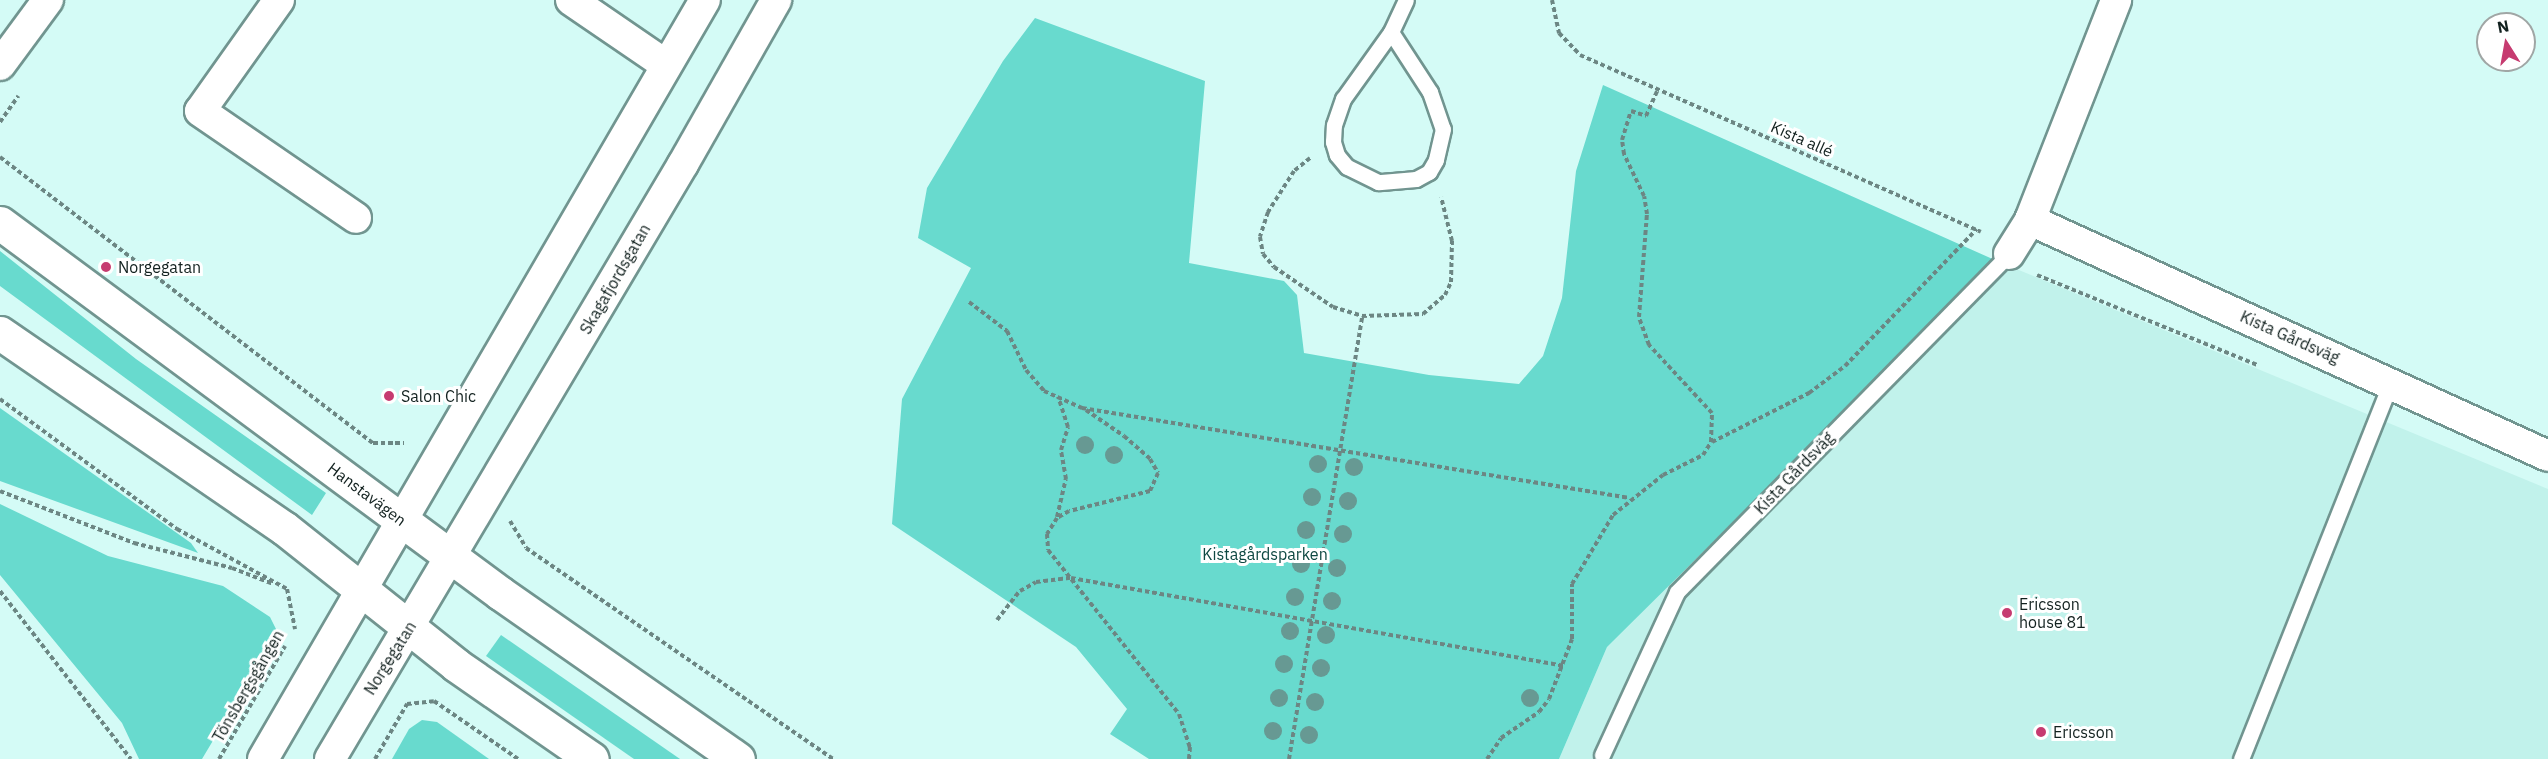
<!DOCTYPE html>
<meta charset="utf-8">
<style>
body{margin:0}
#map{position:relative;width:2548px;height:759px;overflow:hidden;background:#d4fbf6;font-family:"IBM Plex Sans",sans-serif}
div>[style]{position:absolute}
[style*='--x']{left:calc(var(--x)*1px);top:calc(var(--y)*1px);width:calc(var(--w)*1px);rotate:calc(var(--a)*1deg)}
.built>*{inset:0;background:#c1f2eb}
.green>*{inset:0;background:#68dace}
.path>*{height:4px;margin-top:-2px;transform-origin:0;background:repeating-linear-gradient(90deg,#6c8683 0 4.5px,transparent 0 7.5px)}
.roads{filter:drop-shadow(2px 0 #719590) drop-shadow(-2px 0 #719590) drop-shadow(0 2px #719590) drop-shadow(0 -2px #719590)}
.lane>*{height:15px;margin:-7.5px;padding:0 7.5px;transform-origin:7.5px;border-radius:7.5px;background:#fff}
.street>*{height:30px;margin:-15px;padding:0 15px;transform-origin:15px;border-radius:15px;background:#fff}
.secondary>*{height:33px;margin:-16.5px;padding:0 16.5px;transform-origin:16.5px;border-radius:16.5px;background:#fff}
.trees>*{width:18px;height:18px;margin:-9px;border-radius:50%;background:#679993}
.dots>*{width:16px;height:16px;translate:-50% -50%;box-sizing:border-box;border:3px solid #fff;border-radius:50%}
span{translate:-50% -50%;white-space:nowrap;text-align:center;line-height:1.15;-webkit-text-stroke:6px #fff;paint-order:stroke}
.street-label{font-size:16px;color:#12211f}
.poi-label{font-size:16px;color:#12211f}
.left{translate:0 -50%;text-align:left}
.park-label{font-size:16px;color:#0e4842}
.north{position:absolute;left:2476px;top:12px;width:60px;height:60px;box-sizing:border-box;background:#fff;border:2px solid #a0a6a5;border-radius:50%;rotate:349deg;font-size:16px;font-weight:700;line-height:24px;text-align:center;color:#12211f}
.north::after{content:'';display:block;margin:auto;width:21px;height:27px;background:#c63b70;clip-path:polygon(50% 0,100% 100%,50% 72%,0 100%)}
</style>
<div id="map">
<div class="built">
<div style="clip-path:polygon(1997px 261px,2548px 489px,2548px 759px,1559px 759px,1607px 647px)"></div>
</div>
<div class="green">
<div style="clip-path:polygon(1035px 18px,1205px 81px,1189px 263px,1284px 281px,1297px 295px,1304px 353px,1429px 375px,1519px 384px,1543px 356px,1562px 298px,1576px 171px,1603px 85px,1997px 261px,1607px 647px,1559px 759px,1149px 759px,1110px 734px,1127px 709px,1076px 647px,892px 524px,902px 399px,971px 268px,918px 238px,927px 188px,1003px 61px)"></div>
<div style="clip-path:polygon(0 251px,136px 359px,326px 493px,312px 515px,0 286px)"></div>
<div style="clip-path:polygon(0 408px,191px 543px,198px 553px,0 481px)"></div>
<div style="clip-path:polygon(0 504px,108px 556px,223px 586px,270px 617px,276px 629px,273px 640px,202px 759px,139px 759px,122px 723px,0 575px)"></div>
<div style="clip-path:polygon(501px 635px,680px 759px,634px 759px,486px 656px)"></div>
<div style="clip-path:polygon(422px 720px,437px 722px,489px 759px,392px 759px,409px 729px)"></div>
</div>
<div class="path">
<div style="--x:1552;--y:0;--w:34;--a:78"></div>
<div style="--x:1559;--y:33;--w:30;--a:46"></div>
<div style="--x:1580;--y:55;--w:438;--a:23.8"></div>
<div style="--x:0;--y:122;--w:32;--a:-55"></div>
<div style="--x:0;--y:157;--w:470;--a:37.5"></div>
<div style="--x:373;--y:443;--w:31;--a:0"></div>
<div style="--x:1310;--y:158;--w:21;--a:141"></div>
<div style="--x:1294;--y:171;--w:49;--a:122.4"></div>
<div style="--x:1268;--y:212;--w:26;--a:108"></div>
<div style="--x:1260;--y:237;--w:17;--a:80"></div>
<div style="--x:1263;--y:254;--w:17;--a:50"></div>
<div style="--x:1274;--y:267;--w:71;--a:34.1"></div>
<div style="--x:1333;--y:307;--w:30;--a:17"></div>
<div style="--x:1362;--y:316;--w:61;--a:-1.9"></div>
<div style="--x:1423;--y:314;--w:29;--a:-41"></div>
<div style="--x:1445;--y:295;--w:14;--a:-65"></div>
<div style="--x:1451;--y:282;--w:41;--a:-88.6"></div>
<div style="--x:1452;--y:241;--w:45;--a:-104"></div>
<div style="--x:2037;--y:275;--w:239;--a:22.2"></div>
<div style="--x:969;--y:302;--w:48;--a:37.3"></div>
<div style="--x:1007;--y:331;--w:43;--a:64"></div>
<div style="--x:1026;--y:370;--w:28;--a:49"></div>
<div style="--x:1044;--y:391;--w:42;--a:24.1"></div>
<div style="--x:1082;--y:408;--w:555;--a:9.33"></div>
<div style="--x:0;--y:399;--w:220;--a:36.3"></div>
<div style="--x:177;--y:529;--w:125;--a:28.6"></div>
<div style="--x:287;--y:589;--w:41;--a:78.7"></div>
<div style="--x:1086;--y:410;--w:46;--a:34.4"></div>
<div style="--x:1124;--y:436;--w:35;--a:41"></div>
<div style="--x:1150;--y:459;--w:16;--a:60"></div>
<div style="--x:1158;--y:473;--w:20;--a:114"></div>
<div style="--x:1150;--y:491;--w:83;--a:166.1"></div>
<div style="--x:1069;--y:511;--w:14;--a:150"></div>
<div style="--x:1057;--y:518;--w:19;--a:122"></div>
<div style="--x:1047;--y:534;--w:16;--a:86"></div>
<div style="--x:1048;--y:550;--w:210;--a:51.4"></div>
<div style="--x:1179;--y:714;--w:35;--a:72"></div>
<div style="--x:1190;--y:747;--w:12;--a:95"></div>
<div style="--x:1712;--y:442;--w:109;--a:-26.8"></div>
<div style="--x:1809;--y:393;--w:45;--a:-36.9"></div>
<div style="--x:1845;--y:366;--w:190;--a:-46.1"></div>
<div style="--x:0;--y:491;--w:144;--a:21.2"></div>
<div style="--x:134;--y:543;--w:101;--a:14.3"></div>
<div style="--x:232;--y:568;--w:44;--a:21.3"></div>
<div style="--x:1057;--y:517;--w:39;--a:-77"></div>
<div style="--x:1066;--y:479;--w:29;--a:-100"></div>
<div style="--x:1061;--y:450;--w:24;--a:-73"></div>
<div style="--x:1068;--y:427;--w:32;--a:-108"></div>
<div style="--x:510;--y:521;--w:31;--a:59"></div>
<div style="--x:526;--y:548;--w:373;--a:34.5"></div>
<div style="--x:0;--y:591;--w:213;--a:52.1"></div>
<div style="--x:997;--y:620;--w:37;--a:-52"></div>
<div style="--x:1020;--y:591;--w:18;--a:-29"></div>
<div style="--x:1036;--y:582;--w:35;--a:-7"></div>
<div style="--x:1071;--y:578;--w:500;--a:10.1"></div>
<div style="--x:219;--y:759;--w:131;--a:-59.7"></div>
<div style="--x:375;--y:759;--w:64;--a:-59.8"></div>
<div style="--x:407;--y:704;--w:27;--a:-6"></div>
<div style="--x:434;--y:701;--w:102;--a:34.6"></div>
<div style="--x:1289;--y:759;--w:449;--a:-80.6"></div>
<div style="--x:1487;--y:759;--w:25;--a:-56"></div>
<div style="--x:1501;--y:738;--w:46;--a:-34.4"></div>
<div style="--x:1539;--y:712;--w:16;--a:-52"></div>
<div style="--x:1549;--y:699;--w:64;--a:-69"></div>
<div style="--x:1572;--y:639;--w:55;--a:-90"></div>
<div style="--x:1572;--y:584;--w:80;--a:-59.3"></div>
<div style="--x:1613;--y:515;--w:64;--a:-38.7"></div>
<div style="--x:1663;--y:475;--w:45;--a:-26.6"></div>
<div style="--x:1703;--y:455;--w:15;--a:-58"></div>
<div style="--x:1711;--y:442;--w:29;--a:-88"></div>
<div style="--x:1712;--y:413;--w:93;--a:-132.8"></div>
<div style="--x:1649;--y:345;--w:30;--a:-110"></div>
<div style="--x:1639;--y:317;--w:103;--a:-85.6"></div>
<div style="--x:1647;--y:214;--w:18;--a:-99"></div>
<div style="--x:1644;--y:196;--w:47;--a:-115.5"></div>
<div style="--x:1624;--y:154;--w:14;--a:-98"></div>
<div style="--x:1622;--y:140;--w:30;--a:-73"></div>
<div style="--x:1631;--y:111;--w:16;--a:18"></div>
<div style="--x:1646;--y:116;--w:30;--a:-66"></div>
</div>
<div class="roads">
<div class="lane">
<div style="--x:1391;--y:32;--w:72;--a:57"></div>
<div style="--x:1430;--y:92;--w:39;--a:71"></div>
<div style="--x:1443;--y:129;--w:32;--a:103"></div>
<div style="--x:1436;--y:160;--w:14;--a:120"></div>
<div style="--x:1429;--y:172;--w:15;--a:152"></div>
<div style="--x:1416;--y:179;--w:38;--a:175"></div>
<div style="--x:1378;--y:182;--w:34;--a:-154"></div>
<div style="--x:1347;--y:167;--w:16;--a:-130"></div>
<div style="--x:1337;--y:155;--w:14;--a:-107"></div>
<div style="--x:1333;--y:142;--w:17;--a:-87"></div>
<div style="--x:1334;--y:125;--w:28;--a:-71"></div>
<div style="--x:1343;--y:99;--w:82;--a:-54.4"></div>
<div style="--x:1391;--y:32;--w:35;--a:-65"></div>
<div style="--x:1602;--y:755;--w:179;--a:-65.3"></div>
<div style="--x:1677;--y:592;--w:474;--a:-45.5"></div>
<div style="--x:2241;--y:759;--w:406;--a:-68.3"></div>
</div>
<div class="street">
<div style="--x:279;--y:0;--w:136;--a:125.4"></div>
<div style="--x:200;--y:111;--w:189;--a:34.4"></div>
<div style="--x:571;--y:0;--w:115;--a:34.4"></div>
<div style="--x:0;--y:65;--w:81;--a:-53.6"></div>
<div style="--x:2030;--y:220;--w:236;--a:-68.6"></div>
<div style="--x:2009;--y:254;--w:40;--a:-58"></div>
<div style="--x:2030;--y:220;--w:569;--a:24.49"></div>
<div style="--x:263;--y:759;--w:878;--a:-59.79"></div>
<div style="--x:330;--y:759;--w:692;--a:-59.32"></div>
<div style="--x:683;--y:164;--w:189;--a:-60.4"></div>
</div>
<div class="secondary">
<div style="--x:0;--y:223;--w:622;--a:36.5"></div>
<div style="--x:500;--y:593;--w:290;--a:34.9"></div>
<div style="--x:0;--y:333;--w:345;--a:34.5"></div>
<div style="--x:284;--y:528;--w:220;--a:38.5"></div>
<div style="--x:456;--y:665;--w:165;--a:34.7"></div>
</div>
</div>
<div class="trees">
<div style="left:1085px;top:445px"></div>
<div style="left:1114px;top:455px"></div>
<div style="left:1318px;top:464px"></div>
<div style="left:1354px;top:467px"></div>
<div style="left:1312px;top:497px"></div>
<div style="left:1348px;top:501px"></div>
<div style="left:1306px;top:530px"></div>
<div style="left:1343px;top:534px"></div>
<div style="left:1301px;top:564px"></div>
<div style="left:1337px;top:568px"></div>
<div style="left:1295px;top:597px"></div>
<div style="left:1332px;top:601px"></div>
<div style="left:1290px;top:631px"></div>
<div style="left:1326px;top:635px"></div>
<div style="left:1284px;top:664px"></div>
<div style="left:1321px;top:668px"></div>
<div style="left:1279px;top:698px"></div>
<div style="left:1530px;top:698px"></div>
<div style="left:1315px;top:702px"></div>
<div style="left:1273px;top:731px"></div>
<div style="left:1309px;top:735px"></div>
</div>
<div class="dots">
<div style="left:106px;top:267px;background:#c63b70"></div>
<div style="left:389px;top:396px;background:#c63b70"></div>
<div style="left:2007px;top:613px;background:#c63b70"></div>
<div style="left:2041px;top:732px;background:#c63b70"></div>
</div>
<div class="street-label">
<span style="left:1802px;top:139px;rotate:24deg">Kista allé</span>
<span style="left:615px;top:279px;rotate:-60deg">Skagafjordsgatan</span>
<span style="left:2290px;top:337px;rotate:24deg">Kista Gårdsväg</span>
<span style="left:1794px;top:473px;rotate:-46deg">Kista Gårdsväg</span>
<span style="left:367px;top:494px;rotate:37deg">Hanstavägen</span>
<span style="left:390px;top:658px;rotate:-58deg">Norgegatan</span>
<span style="left:248px;top:686px;rotate:-60deg">Tönsbergsgången</span>
</div>
<div class="poi-label">
<span class="left" style="left:118px;top:267px">Norgegatan</span>
<span class="left" style="left:401px;top:396px">Salon Chic</span>
<span class="left" style="left:2019px;top:613px">Ericsson<br>house 81</span>
<span class="left" style="left:2053px;top:732px">Ericsson</span>
</div>
<div class="park-label">
<span style="left:1265px;top:554px">Kistagårdsparken</span>
</div>
<div class="north">N</div>
</div>
